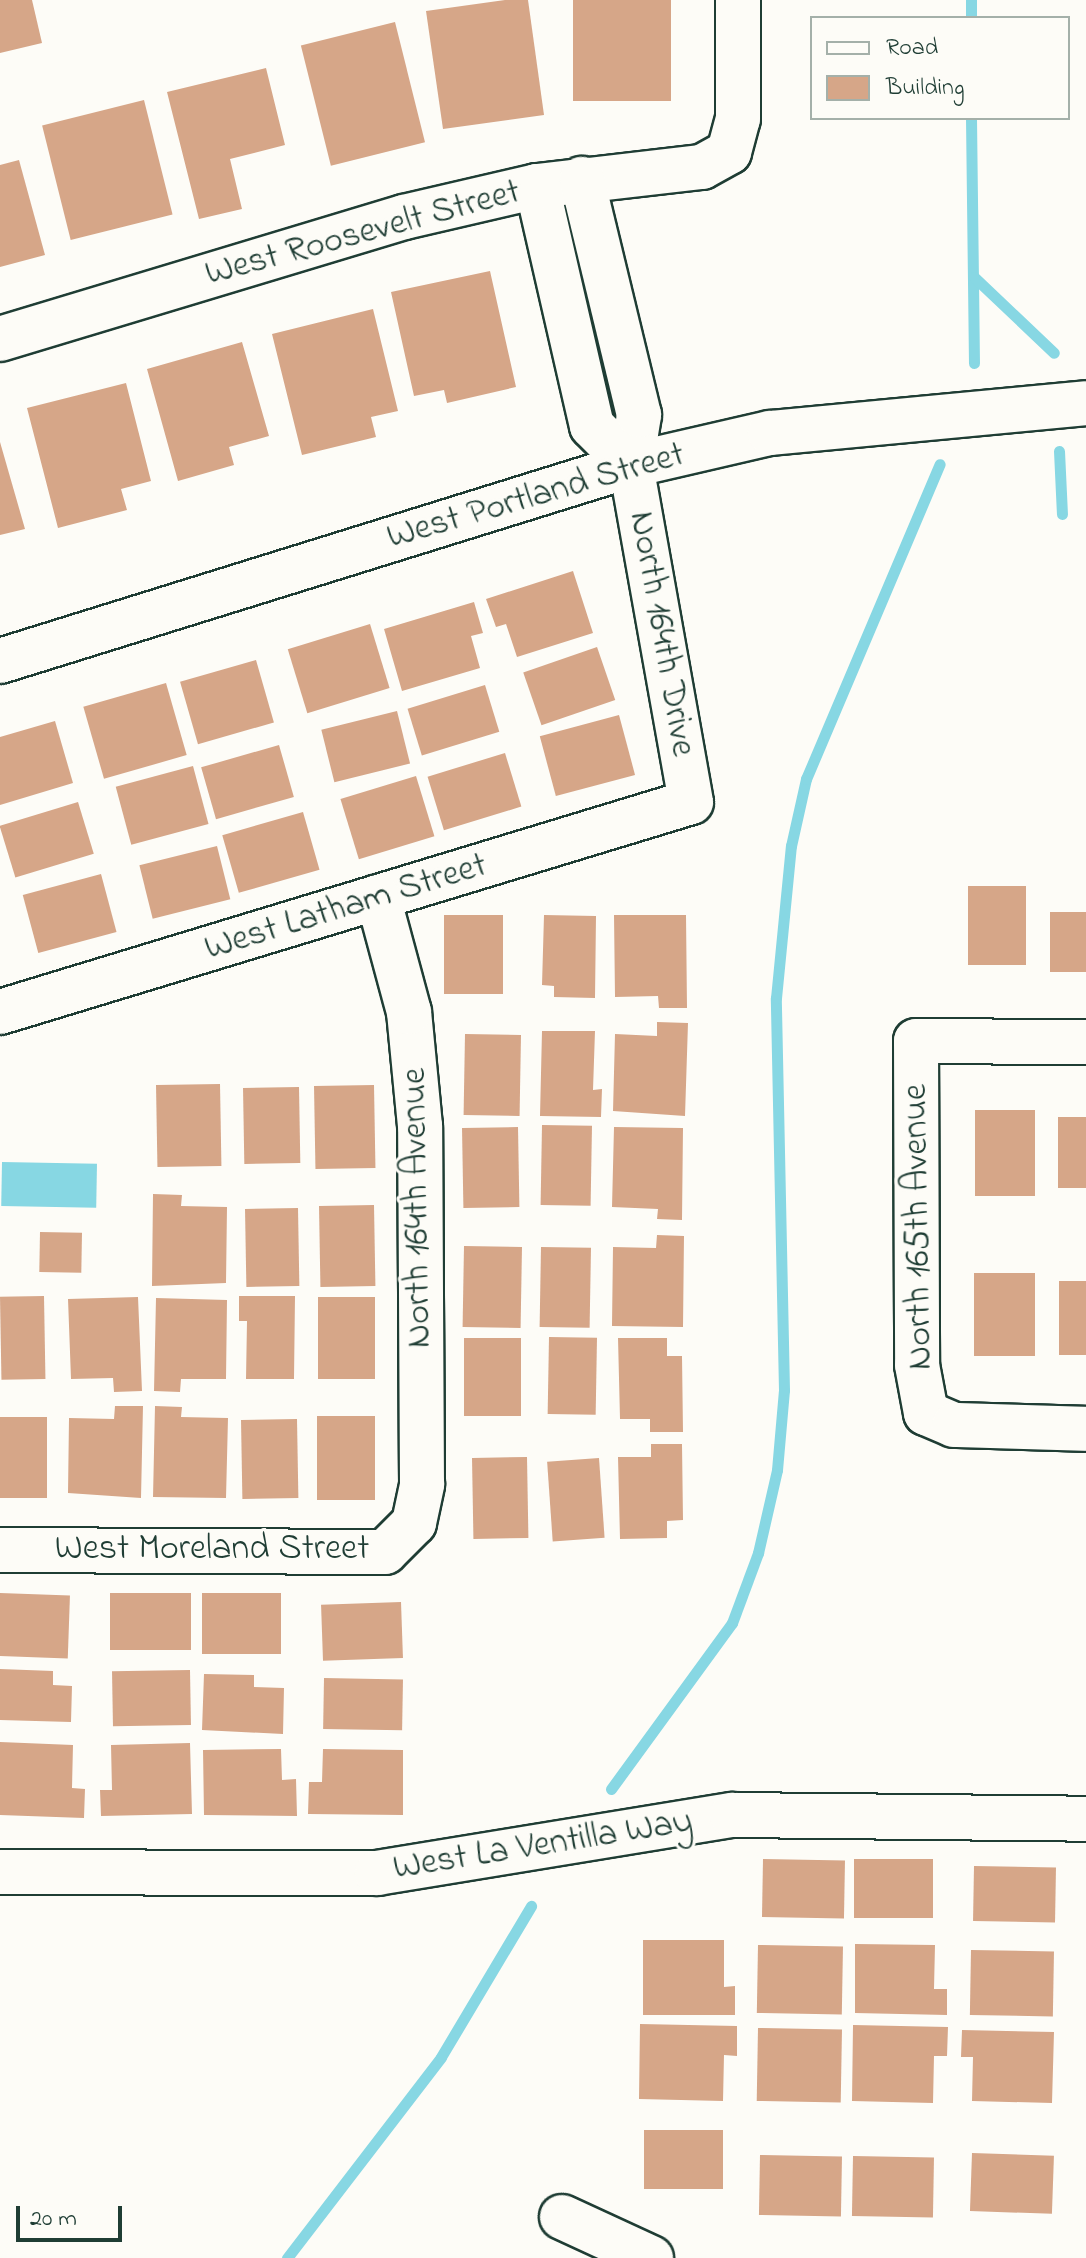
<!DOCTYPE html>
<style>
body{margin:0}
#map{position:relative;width:1086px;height:2258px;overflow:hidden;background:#fdfcf7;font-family:"Indie Flower",sans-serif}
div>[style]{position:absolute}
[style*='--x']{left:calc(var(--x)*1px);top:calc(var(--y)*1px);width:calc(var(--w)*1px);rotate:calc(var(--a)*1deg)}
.water>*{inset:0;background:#87d7e3;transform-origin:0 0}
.stream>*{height:11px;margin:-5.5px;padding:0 5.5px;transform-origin:5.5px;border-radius:5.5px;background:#87d7e3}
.building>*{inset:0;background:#d6a688;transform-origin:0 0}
.roads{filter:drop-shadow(2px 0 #1f3d34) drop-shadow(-2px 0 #1f3d34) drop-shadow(0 2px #1f3d34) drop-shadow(0 -2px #1f3d34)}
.minor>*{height:44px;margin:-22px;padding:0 22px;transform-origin:22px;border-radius:22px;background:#fdfcf7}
span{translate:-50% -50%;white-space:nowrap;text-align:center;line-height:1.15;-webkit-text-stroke:6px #fdfcf7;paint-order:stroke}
.street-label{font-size:36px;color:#1f3d34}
.legend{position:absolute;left:810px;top:16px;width:260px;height:104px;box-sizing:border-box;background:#fdfcf7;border:2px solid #a4b0a9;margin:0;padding:10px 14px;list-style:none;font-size:24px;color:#1f3d34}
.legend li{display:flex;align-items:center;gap:16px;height:40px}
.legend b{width:40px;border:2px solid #a4b0a9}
.scale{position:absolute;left:16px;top:2206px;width:106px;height:36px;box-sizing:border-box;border:4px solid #1f3d34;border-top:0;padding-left:10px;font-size:24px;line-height:28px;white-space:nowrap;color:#1f3d34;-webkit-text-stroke:6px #fdfcf7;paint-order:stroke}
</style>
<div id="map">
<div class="water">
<div style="left:2px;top:1162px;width:95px;height:44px;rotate:1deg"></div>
</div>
<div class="stream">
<div style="--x:971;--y:0;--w:18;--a:90"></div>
<div style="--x:971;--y:118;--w:245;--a:89.3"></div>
<div style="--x:974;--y:277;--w:110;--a:43.5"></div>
<div style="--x:1059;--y:451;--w:63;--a:87.3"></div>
<div style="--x:611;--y:1789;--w:205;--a:-53.9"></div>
<div style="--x:732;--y:1623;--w:75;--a:-69.6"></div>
<div style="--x:758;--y:1553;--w:85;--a:-77.1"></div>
<div style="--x:777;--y:1470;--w:80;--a:-85"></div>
<div style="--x:784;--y:1390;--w:392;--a:-91.2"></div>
<div style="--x:776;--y:998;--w:153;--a:-84.4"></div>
<div style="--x:791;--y:846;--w:69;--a:-77.4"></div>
<div style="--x:806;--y:779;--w:342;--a:-67"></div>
<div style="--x:287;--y:2258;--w:253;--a:-52.5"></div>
<div style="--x:441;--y:2057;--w:176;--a:-59.2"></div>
</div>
<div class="building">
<div style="clip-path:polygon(0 0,32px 0,42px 43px,0 53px)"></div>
<div style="clip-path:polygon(505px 0,528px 0,544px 115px,443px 129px,426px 11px)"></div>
<div style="left:573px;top:0;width:98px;height:101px"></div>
<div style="left:395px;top:22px;width:124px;height:97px;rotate:76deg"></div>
<div style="clip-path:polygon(266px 68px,285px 145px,230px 159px,242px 209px,199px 219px,167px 92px)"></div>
<div style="left:144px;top:100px;width:118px;height:105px;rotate:76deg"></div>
<div style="clip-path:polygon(19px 160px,45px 255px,0 267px,0 165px)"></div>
<div style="clip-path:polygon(490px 271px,516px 387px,447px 403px,444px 390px,414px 396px,391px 292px)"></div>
<div style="clip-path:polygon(373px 309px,398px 411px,371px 417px,376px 437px,302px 455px,272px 334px)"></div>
<div style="clip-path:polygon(242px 342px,269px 436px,229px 447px,234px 465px,178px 481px,147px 369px)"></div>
<div style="clip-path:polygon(126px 383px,151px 481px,121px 489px,127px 510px,58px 528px,27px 408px)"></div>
<div style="clip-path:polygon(0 442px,25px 529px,0 535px)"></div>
<div style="clip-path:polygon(573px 571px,593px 633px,517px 657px,506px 624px,496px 627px,486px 599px)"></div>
<div style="clip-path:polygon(474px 602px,483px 633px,471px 636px,480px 668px,402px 691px,384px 629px)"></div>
<div style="left:370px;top:624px;width:67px;height:86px;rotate:73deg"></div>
<div style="left:597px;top:647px;width:56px;height:78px;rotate:71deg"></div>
<div style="left:256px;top:660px;width:65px;height:79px;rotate:74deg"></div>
<div style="left:166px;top:683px;width:75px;height:86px;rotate:74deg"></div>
<div style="left:485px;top:685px;width:49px;height:81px;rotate:73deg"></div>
<div style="left:397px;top:711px;width:54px;height:78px;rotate:76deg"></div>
<div style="left:619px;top:715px;width:62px;height:82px;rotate:75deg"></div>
<div style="clip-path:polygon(55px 721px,73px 783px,0 805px,0 737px)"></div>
<div style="left:279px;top:745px;width:54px;height:81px;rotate:74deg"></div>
<div style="left:505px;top:753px;width:56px;height:81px;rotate:73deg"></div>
<div style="left:193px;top:766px;width:60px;height:80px;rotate:75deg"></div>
<div style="left:416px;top:776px;width:63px;height:79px;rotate:73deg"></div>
<div style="left:78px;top:802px;width:54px;height:82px;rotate:73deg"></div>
<div style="left:303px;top:812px;width:60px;height:84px;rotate:74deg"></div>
<div style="left:217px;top:846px;width:55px;height:80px;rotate:76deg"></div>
<div style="left:101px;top:874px;width:60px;height:81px;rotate:75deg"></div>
<div style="left:968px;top:886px;width:58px;height:79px"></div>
<div style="left:1050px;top:912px;width:36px;height:60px"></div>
<div style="left:444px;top:915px;width:59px;height:79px"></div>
<div style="clip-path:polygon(544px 915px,596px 916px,595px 998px,554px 997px,554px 986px,542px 985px)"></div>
<div style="clip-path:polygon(614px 915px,686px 915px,687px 1008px,659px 1008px,658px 996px,615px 997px)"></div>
<div style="clip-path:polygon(657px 1022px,688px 1023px,685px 1116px,613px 1111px,615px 1034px,657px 1036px)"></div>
<div style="clip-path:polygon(542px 1031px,595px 1031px,593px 1090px,602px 1089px,601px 1117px,540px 1116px)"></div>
<div style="left:465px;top:1034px;width:56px;height:81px;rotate:1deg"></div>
<div style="left:220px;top:1084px;width:82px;height:64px;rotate:89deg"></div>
<div style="left:374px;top:1085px;width:83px;height:60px;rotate:89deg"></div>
<div style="left:299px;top:1087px;width:76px;height:56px;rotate:89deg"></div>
<div style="left:975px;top:1110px;width:60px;height:86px"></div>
<div style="left:1058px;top:1117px;width:28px;height:71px"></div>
<div style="left:542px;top:1125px;width:50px;height:80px;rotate:1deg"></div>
<div style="left:518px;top:1127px;width:80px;height:56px;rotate:89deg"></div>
<div style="clip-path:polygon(614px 1127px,683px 1128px,682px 1220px,657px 1219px,658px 1209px,612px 1207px)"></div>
<div style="clip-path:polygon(153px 1194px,182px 1195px,181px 1206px,227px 1207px,226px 1283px,152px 1286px)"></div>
<div style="left:374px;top:1205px;width:81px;height:55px;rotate:89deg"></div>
<div style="left:298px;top:1208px;width:78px;height:53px;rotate:89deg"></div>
<div style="left:40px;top:1232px;width:42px;height:40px;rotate:1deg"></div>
<div style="clip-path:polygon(657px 1235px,684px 1236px,683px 1327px,612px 1326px,613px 1247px,656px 1248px)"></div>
<div style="left:464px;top:1246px;width:58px;height:81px;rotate:1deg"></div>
<div style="left:541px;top:1247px;width:50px;height:80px;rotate:1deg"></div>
<div style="left:974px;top:1273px;width:61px;height:83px"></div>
<div style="left:1059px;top:1281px;width:27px;height:74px"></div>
<div style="left:44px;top:1296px;width:83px;height:44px;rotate:89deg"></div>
<div style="clip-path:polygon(239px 1296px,295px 1296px,294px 1379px,246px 1379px,247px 1321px,239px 1321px)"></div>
<div style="clip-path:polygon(138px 1297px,142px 1391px,114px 1392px,113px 1378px,71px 1379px,68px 1299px)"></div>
<div style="left:318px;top:1297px;width:57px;height:82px"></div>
<div style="clip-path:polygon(156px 1298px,227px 1300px,226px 1379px,181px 1379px,180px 1392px,154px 1391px)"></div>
<div style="left:549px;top:1337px;width:48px;height:77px;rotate:1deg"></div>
<div style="left:464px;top:1338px;width:57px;height:78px"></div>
<div style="clip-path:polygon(618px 1338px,667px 1338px,667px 1356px,682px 1356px,683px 1432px,650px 1432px,650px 1419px,620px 1419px)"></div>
<div style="clip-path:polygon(115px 1406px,143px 1406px,141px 1498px,68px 1493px,69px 1418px,114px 1419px)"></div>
<div style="clip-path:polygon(155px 1406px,182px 1407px,181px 1417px,228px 1418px,226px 1498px,153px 1497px)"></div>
<div style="left:317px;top:1416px;width:58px;height:84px"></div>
<div style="left:0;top:1417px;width:47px;height:81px"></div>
<div style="left:297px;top:1419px;width:79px;height:56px;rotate:89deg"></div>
<div style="clip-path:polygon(651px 1444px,682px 1444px,683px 1520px,667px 1521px,667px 1538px,620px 1539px,618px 1457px,651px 1457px)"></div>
<div style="left:527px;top:1457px;width:81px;height:55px;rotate:89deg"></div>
<div style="left:599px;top:1458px;width:80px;height:52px;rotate:86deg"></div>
<div style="left:0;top:1593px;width:70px;height:63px;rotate:2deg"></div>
<div style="left:191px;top:1593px;width:57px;height:81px;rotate:90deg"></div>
<div style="left:202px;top:1593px;width:79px;height:61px"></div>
<div style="left:401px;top:1602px;width:56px;height:80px;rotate:88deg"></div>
<div style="clip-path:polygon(0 1669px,53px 1671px,53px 1685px,72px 1686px,71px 1722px,0 1720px)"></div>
<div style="left:190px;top:1670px;width:55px;height:78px;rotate:89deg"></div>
<div style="clip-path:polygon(204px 1674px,254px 1675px,254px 1687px,284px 1688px,283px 1734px,202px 1730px)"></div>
<div style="left:324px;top:1678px;width:79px;height:51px;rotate:1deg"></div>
<div style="clip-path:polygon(0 1742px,73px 1745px,72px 1788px,85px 1789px,84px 1818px,0 1815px)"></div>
<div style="clip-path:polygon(190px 1743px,192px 1814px,101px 1816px,100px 1790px,112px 1790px,111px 1745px)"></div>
<div style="clip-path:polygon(281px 1749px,282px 1780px,296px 1779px,297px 1816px,204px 1815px,203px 1750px)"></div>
<div style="clip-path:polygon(323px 1749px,403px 1750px,403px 1815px,308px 1814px,309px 1782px,322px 1782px)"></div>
<div style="left:763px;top:1859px;width:82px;height:58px;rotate:1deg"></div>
<div style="left:933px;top:1859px;width:59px;height:79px;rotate:90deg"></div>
<div style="left:974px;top:1866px;width:82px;height:55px;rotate:1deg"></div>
<div style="clip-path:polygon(643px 1940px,724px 1940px,724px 1987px,735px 1986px,735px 2015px,643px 2015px)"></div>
<div style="clip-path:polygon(855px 1944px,935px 1945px,934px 1989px,947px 1989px,947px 2015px,855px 2013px)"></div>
<div style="left:758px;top:1945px;width:85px;height:68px;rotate:1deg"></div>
<div style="left:971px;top:1950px;width:83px;height:65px;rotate:1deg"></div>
<div style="clip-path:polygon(640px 2024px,737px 2026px,737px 2056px,724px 2055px,723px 2101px,639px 2099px)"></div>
<div style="clip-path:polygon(853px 2025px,948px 2027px,947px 2056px,934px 2056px,933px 2103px,852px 2101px)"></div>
<div style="left:758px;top:2028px;width:84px;height:73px;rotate:1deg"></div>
<div style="clip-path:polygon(962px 2030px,1054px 2032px,1052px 2103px,972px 2101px,973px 2057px,961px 2057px)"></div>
<div style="left:723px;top:2130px;width:59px;height:79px;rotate:90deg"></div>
<div style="left:972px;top:2153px;width:82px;height:58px;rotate:2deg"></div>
<div style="left:760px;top:2155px;width:82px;height:60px;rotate:1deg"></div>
<div style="left:853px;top:2156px;width:81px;height:60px;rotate:1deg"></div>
</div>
<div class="roads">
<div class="minor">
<div style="--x:537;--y:186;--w:246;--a:77.1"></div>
<div style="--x:592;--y:426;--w:55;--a:45"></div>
<div style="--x:0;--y:339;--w:422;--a:-16.8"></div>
<div style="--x:404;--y:217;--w:137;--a:-13.1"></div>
<div style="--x:537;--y:186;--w:166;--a:-6.6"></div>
<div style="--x:702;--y:167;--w:31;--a:-29"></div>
<div style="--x:729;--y:152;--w:34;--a:-75"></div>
<div style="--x:738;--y:119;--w:119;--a:-90"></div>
<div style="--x:0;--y:661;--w:661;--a:-17.26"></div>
<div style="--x:631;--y:465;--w:143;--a:-13"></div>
<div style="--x:770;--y:433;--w:317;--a:-5.4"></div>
<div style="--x:0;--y:1012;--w:722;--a:-16.9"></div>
<div style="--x:691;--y:802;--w:342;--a:-100.1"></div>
<div style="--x:631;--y:465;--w:51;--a:-80.9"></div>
<div style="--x:639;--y:415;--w:243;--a:-103.6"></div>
<div style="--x:1086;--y:1042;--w:170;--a:-179.7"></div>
<div style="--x:916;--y:1041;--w:324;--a:89.8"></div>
<div style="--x:917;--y:1365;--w:49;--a:79.4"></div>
<div style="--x:926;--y:1413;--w:30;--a:23"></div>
<div style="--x:954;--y:1425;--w:132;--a:1.7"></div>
<div style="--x:0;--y:1550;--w:385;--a:0.3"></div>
<div style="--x:385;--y:1552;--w:41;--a:-45"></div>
<div style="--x:414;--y:1523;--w:40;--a:-78"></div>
<div style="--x:422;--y:1484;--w:358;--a:-90.3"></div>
<div style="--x:420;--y:1126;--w:115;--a:-95.5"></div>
<div style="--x:409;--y:1012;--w:119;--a:-105.1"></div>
<div style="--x:0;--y:1872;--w:377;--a:0.2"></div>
<div style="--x:377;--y:1873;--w:360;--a:-9.3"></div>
<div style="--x:732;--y:1815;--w:354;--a:0.6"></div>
<div style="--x:562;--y:2217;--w:98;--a:24.7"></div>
</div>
</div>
<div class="street-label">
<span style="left:363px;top:234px;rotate:-15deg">West Roosevelt Street</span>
<span style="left:536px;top:497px;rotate:-16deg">West Portland Street</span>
<span style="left:661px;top:634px;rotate:80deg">North 164th Drive</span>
<span style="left:346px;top:908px;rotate:-17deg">West Latham Street</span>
<span style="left:418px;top:1208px;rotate:-91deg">North 164th Avenue</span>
<span style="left:919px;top:1227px;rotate:-91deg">North 165th Avenue</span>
<span style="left:212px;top:1550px">West Moreland Street</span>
<span style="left:543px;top:1846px;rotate:-9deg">West La Ventilla Way</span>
</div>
<ul class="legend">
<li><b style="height:10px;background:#fdfcf7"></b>Road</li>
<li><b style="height:22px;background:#d6a688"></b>Building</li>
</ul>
<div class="scale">20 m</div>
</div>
